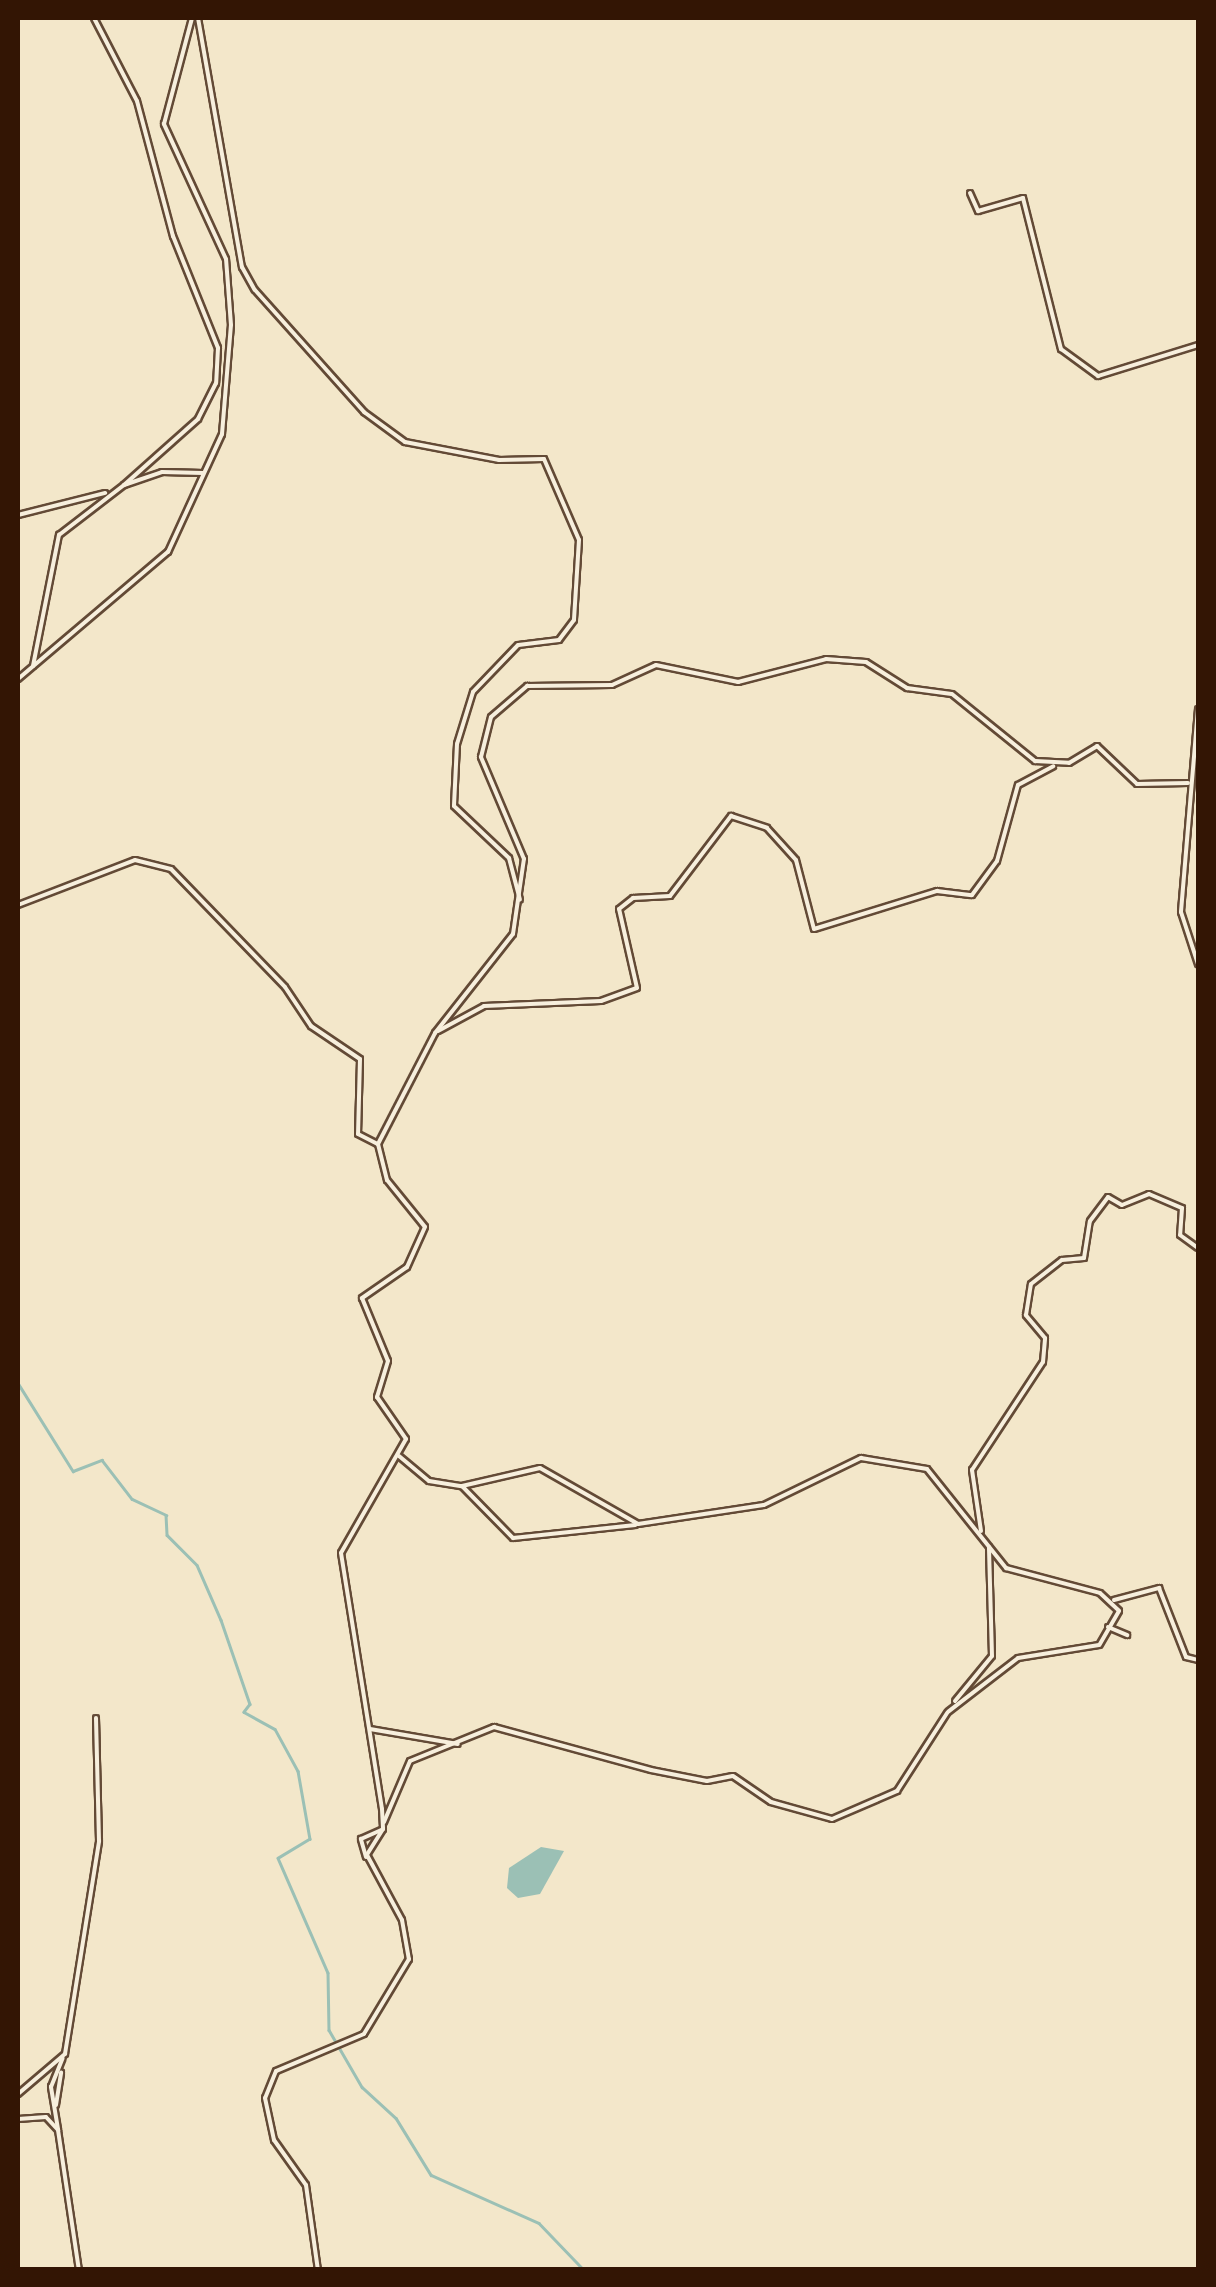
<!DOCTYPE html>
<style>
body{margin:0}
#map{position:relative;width:1216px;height:2287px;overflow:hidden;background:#f3e7ca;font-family:"Old Standard TT",serif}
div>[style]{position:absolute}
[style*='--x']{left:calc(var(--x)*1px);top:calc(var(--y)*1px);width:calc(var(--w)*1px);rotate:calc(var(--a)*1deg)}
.water>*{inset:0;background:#9bc0b5}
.stream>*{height:2.5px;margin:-1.25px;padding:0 1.25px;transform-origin:1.25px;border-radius:1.25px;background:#9bc0b5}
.roads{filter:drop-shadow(2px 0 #634a36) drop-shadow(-2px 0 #634a36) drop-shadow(0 2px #634a36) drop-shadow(0 -2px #634a36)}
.street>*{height:4px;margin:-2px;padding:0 2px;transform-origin:2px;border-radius:2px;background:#f7efdd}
span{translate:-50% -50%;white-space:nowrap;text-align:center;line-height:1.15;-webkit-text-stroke:9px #f7efdd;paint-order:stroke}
.frame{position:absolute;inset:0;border:20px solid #331504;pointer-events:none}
</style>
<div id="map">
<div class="water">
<div style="clip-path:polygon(541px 1847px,564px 1851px,540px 1894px,518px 1898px,507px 1888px,509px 1868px)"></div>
</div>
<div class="stream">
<div style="--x:18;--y:1383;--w:104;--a:58"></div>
<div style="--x:73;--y:1471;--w:31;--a:-21"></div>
<div style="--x:102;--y:1460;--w:49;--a:52.4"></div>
<div style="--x:132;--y:1499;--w:38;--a:25"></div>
<div style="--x:166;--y:1515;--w:20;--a:87"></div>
<div style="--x:167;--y:1535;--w:42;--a:45"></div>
<div style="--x:197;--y:1565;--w:60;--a:66.4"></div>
<div style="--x:221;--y:1620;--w:89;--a:71"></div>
<div style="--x:250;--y:1704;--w:10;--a:127"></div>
<div style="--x:244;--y:1712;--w:35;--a:29"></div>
<div style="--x:275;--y:1729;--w:48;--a:61.3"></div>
<div style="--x:298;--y:1771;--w:69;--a:80"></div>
<div style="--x:310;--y:1839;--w:37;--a:149"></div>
<div style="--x:278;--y:1858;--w:125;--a:66.5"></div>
<div style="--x:328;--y:1973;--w:57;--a:89"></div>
<div style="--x:329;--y:2030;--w:66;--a:59.9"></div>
<div style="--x:362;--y:2087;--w:46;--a:42.4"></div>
<div style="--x:396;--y:2118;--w:67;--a:58.4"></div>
<div style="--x:431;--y:2175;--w:118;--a:24"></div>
<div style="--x:539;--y:2223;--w:65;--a:46.2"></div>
</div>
<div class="roads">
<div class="street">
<div style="--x:94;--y:18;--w:93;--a:62.6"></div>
<div style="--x:137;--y:101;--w:140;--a:75.1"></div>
<div style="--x:173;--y:236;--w:121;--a:68.1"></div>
<div style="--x:218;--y:348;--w:35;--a:93"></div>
<div style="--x:216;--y:383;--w:40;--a:116.6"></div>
<div style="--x:198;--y:419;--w:99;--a:138.3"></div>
<div style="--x:198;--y:18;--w:253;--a:80"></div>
<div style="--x:242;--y:267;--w:26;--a:61"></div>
<div style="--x:255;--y:290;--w:164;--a:48.2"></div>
<div style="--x:364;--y:412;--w:51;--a:36.2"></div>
<div style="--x:405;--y:442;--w:96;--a:10.8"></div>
<div style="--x:499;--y:460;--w:45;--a:-1.3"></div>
<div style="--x:544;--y:459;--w:88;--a:66.6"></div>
<div style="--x:579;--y:540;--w:80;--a:93.6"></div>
<div style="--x:574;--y:620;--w:25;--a:127"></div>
<div style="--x:559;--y:640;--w:41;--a:173"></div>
<div style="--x:518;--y:645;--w:65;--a:133.8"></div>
<div style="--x:473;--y:692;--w:54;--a:107.1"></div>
<div style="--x:457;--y:744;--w:62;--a:92.8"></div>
<div style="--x:454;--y:806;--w:76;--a:43.4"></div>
<div style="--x:509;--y:858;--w:43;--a:75.3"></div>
<div style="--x:970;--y:193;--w:20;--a:66"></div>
<div style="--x:978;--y:211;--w:47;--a:-16.1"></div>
<div style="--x:1023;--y:198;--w:156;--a:75.9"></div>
<div style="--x:1061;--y:349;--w:46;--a:36.1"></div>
<div style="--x:1098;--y:376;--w:105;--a:-17.2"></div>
<div style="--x:18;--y:515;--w:90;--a:-14.2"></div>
<div style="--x:33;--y:666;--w:134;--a:-78.8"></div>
<div style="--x:59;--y:535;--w:82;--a:-37.6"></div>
<div style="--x:124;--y:485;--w:40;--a:-18.9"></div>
<div style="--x:162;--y:472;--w:41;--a:1.4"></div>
<div style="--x:18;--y:679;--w:197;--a:-40.3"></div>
<div style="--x:168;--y:552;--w:130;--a:-65.4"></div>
<div style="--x:222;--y:434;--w:109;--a:-85.3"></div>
<div style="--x:231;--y:325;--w:66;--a:-94.3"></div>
<div style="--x:226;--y:259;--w:149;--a:-114.7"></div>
<div style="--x:164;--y:124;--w:110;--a:-75.2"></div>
<div style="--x:1198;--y:709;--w:204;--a:94.8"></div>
<div style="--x:1181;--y:912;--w:55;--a:71.9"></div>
<div style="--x:18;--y:905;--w:125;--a:-21"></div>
<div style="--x:135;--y:860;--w:37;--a:14"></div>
<div style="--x:171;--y:869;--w:164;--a:46"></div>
<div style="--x:285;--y:987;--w:47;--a:56.3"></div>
<div style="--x:311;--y:1026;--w:59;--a:34"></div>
<div style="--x:360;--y:1059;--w:75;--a:91.5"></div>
<div style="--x:358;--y:1134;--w:22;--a:27"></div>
<div style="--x:378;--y:1144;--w:37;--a:76"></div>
<div style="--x:387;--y:1180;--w:60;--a:51"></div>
<div style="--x:425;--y:1227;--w:44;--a:114.2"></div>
<div style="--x:407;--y:1267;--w:55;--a:145.4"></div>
<div style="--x:362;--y:1298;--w:68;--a:67.6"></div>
<div style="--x:388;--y:1361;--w:38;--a:107"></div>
<div style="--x:377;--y:1397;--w:51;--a:55.4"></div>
<div style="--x:406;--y:1439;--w:131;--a:119.7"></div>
<div style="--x:341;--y:1553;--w:259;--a:80.9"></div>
<div style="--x:382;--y:1809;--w:20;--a:87"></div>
<div style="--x:383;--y:1829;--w:31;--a:122"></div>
<div style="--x:367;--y:1855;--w:74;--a:61.7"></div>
<div style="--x:402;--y:1920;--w:40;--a:80"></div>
<div style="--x:409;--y:1959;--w:87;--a:121"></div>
<div style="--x:364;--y:2034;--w:95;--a:157.2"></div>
<div style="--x:276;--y:2071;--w:29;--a:112"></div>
<div style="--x:265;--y:2098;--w:43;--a:77.9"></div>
<div style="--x:274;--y:2140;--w:55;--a:54.6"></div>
<div style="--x:306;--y:2185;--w:86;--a:82"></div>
<div style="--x:438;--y:1031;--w:52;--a:-28.5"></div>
<div style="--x:484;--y:1006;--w:117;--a:-2.4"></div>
<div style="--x:601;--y:1001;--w:38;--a:-20"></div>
<div style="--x:637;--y:988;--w:81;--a:-102.8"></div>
<div style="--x:619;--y:909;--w:18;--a:-38"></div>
<div style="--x:633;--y:898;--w:37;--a:-3"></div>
<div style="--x:670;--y:896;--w:101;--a:-52.7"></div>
<div style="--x:731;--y:816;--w:38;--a:18"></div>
<div style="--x:767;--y:828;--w:43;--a:47.8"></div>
<div style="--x:796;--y:860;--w:71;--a:75.4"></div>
<div style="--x:814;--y:929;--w:129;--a:-17.2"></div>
<div style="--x:937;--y:891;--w:35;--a:7"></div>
<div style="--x:972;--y:895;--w:42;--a:-53.7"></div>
<div style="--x:997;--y:861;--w:79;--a:-74.6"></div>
<div style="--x:1018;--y:785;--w:40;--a:-28"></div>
<div style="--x:378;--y:1144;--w:125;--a:-62.8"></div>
<div style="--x:435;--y:1033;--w:126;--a:-51.8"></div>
<div style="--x:513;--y:934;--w:76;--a:-81.7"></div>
<div style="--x:524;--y:859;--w:111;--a:-112.9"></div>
<div style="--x:481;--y:757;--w:41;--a:-76"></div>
<div style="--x:491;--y:717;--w:48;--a:-40.7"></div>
<div style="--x:527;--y:686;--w:85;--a:-0.7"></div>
<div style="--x:612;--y:685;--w:48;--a:-24.4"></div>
<div style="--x:656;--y:665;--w:84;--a:11.7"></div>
<div style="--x:738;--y:682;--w:91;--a:-14.6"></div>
<div style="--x:826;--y:659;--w:40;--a:4.3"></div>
<div style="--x:866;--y:662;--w:49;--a:32.4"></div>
<div style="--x:907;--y:688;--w:45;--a:7.6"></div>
<div style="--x:952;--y:694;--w:107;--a:38.9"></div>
<div style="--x:1035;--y:761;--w:34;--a:3"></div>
<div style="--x:1069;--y:763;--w:33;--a:-31"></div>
<div style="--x:1097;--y:746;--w:55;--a:43.5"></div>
<div style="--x:1137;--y:784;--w:51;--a:-1.1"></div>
<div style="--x:399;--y:1456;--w:39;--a:40"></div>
<div style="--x:429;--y:1481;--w:33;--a:9"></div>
<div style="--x:462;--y:1486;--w:80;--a:-13"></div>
<div style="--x:540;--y:1468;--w:113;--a:29.7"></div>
<div style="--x:638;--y:1524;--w:127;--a:-8.6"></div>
<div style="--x:764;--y:1505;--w:108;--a:-25.9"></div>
<div style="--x:861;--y:1458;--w:67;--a:9.5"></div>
<div style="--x:927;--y:1469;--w:127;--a:51.4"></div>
<div style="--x:1006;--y:1568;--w:97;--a:14.9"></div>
<div style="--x:1100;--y:1593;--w:26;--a:43"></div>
<div style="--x:1119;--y:1611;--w:39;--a:120"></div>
<div style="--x:1099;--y:1645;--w:82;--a:170.9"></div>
<div style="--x:1018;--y:1658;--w:88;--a:142.4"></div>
<div style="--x:462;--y:1486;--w:73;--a:45.6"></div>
<div style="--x:513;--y:1538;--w:123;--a:-6.1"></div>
<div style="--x:981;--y:1531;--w:62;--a:-98.4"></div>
<div style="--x:972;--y:1470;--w:129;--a:-56.7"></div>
<div style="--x:1043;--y:1362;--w:24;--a:-85"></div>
<div style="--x:1045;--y:1338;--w:30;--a:-130"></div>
<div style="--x:1026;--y:1315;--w:31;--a:-81"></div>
<div style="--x:1031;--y:1284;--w:39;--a:-38"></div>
<div style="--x:1062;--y:1260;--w:22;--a:-5"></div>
<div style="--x:1084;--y:1258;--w:37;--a:-81"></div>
<div style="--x:1090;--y:1221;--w:30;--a:-53"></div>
<div style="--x:1108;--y:1197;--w:16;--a:30"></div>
<div style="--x:1122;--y:1205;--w:29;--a:-22"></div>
<div style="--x:1149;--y:1194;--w:36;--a:23"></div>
<div style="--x:1182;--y:1208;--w:27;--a:94"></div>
<div style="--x:1180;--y:1235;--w:22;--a:36"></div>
<div style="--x:1114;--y:1600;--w:47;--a:-14.9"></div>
<div style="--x:1159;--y:1588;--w:74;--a:68.6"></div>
<div style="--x:1186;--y:1657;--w:12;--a:14"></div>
<div style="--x:1108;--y:1627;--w:21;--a:23"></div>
<div style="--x:955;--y:1701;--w:58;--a:-50.6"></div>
<div style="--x:992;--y:1656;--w:109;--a:-91.6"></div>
<div style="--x:370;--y:1729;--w:89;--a:9.7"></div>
<div style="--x:384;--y:1822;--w:66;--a:-66.9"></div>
<div style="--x:410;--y:1761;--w:91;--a:-22"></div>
<div style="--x:494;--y:1727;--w:163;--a:15.3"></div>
<div style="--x:651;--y:1770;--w:57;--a:11.1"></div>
<div style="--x:707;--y:1781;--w:26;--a:-11"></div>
<div style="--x:733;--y:1776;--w:46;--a:34.4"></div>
<div style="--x:771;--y:1802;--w:63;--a:15.6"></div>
<div style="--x:832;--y:1819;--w:71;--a:-23.3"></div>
<div style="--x:897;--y:1791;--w:93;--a:-57.3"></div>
<div style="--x:366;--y:1857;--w:19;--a:-106"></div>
<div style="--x:361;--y:1839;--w:24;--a:-24"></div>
<div style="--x:18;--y:2094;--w:62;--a:-40.4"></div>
<div style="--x:65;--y:2054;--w:216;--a:-80.9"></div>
<div style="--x:99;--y:1841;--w:123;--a:-91.4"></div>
<div style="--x:56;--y:2105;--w:33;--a:-81"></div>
<div style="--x:18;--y:2119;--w:28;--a:-4"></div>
<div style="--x:46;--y:2117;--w:18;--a:47"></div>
<div style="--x:58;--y:2130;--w:142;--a:81.5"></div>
<div style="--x:58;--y:2129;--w:43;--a:-99.5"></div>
<div style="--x:51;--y:2087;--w:31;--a:-68"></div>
</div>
</div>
<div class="frame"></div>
</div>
